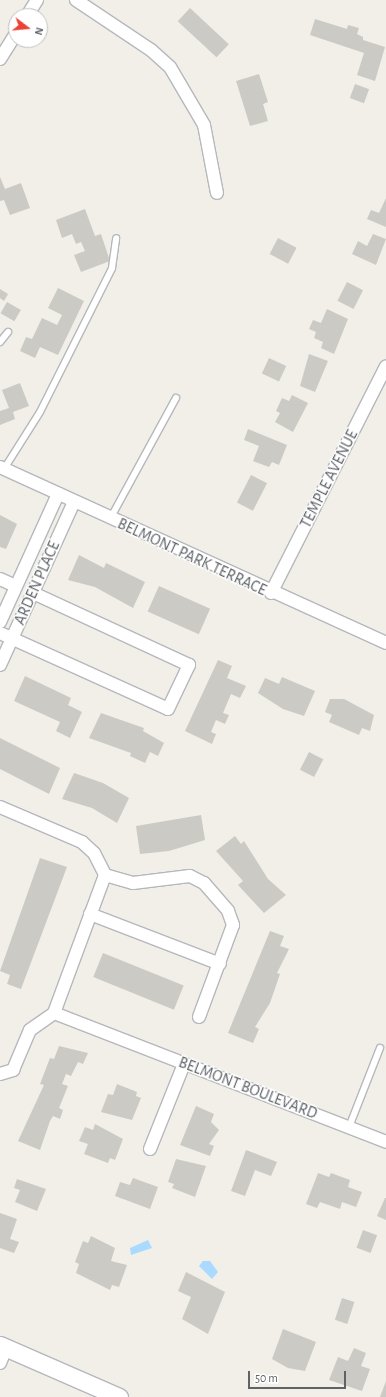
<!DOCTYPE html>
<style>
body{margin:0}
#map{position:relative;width:386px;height:1397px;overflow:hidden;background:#f1efe8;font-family:"Alegreya Sans",sans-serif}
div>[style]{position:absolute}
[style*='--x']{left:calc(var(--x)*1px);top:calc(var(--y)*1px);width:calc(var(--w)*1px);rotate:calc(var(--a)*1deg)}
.water>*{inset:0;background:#aadaff}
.building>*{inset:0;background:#cccac5;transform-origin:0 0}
.roads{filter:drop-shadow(1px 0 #b5b8bc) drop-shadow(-1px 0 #b5b8bc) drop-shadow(0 1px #b5b8bc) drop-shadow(0 -1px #b5b8bc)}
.service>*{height:6px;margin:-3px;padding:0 3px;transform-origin:3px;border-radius:3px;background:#fff}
.minor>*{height:12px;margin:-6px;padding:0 6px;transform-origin:6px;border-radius:6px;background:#fff}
.secondary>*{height:17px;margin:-8.5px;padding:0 8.5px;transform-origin:8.5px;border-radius:8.5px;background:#fff}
span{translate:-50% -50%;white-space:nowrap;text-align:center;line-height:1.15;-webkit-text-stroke:3px #fff;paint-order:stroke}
.street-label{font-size:16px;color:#5f6368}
.north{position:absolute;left:8px;top:8px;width:40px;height:40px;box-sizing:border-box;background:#fff;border:1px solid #bfc1c3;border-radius:50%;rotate:106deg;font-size:11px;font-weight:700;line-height:16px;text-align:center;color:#5f6368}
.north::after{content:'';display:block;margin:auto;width:14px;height:18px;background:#ea4335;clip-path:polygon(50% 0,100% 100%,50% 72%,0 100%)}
.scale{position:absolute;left:248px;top:1371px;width:98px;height:18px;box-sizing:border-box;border:2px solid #5f6368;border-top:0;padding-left:5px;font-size:12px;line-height:14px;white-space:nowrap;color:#5f6368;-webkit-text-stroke:3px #fff;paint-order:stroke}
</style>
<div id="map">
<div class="water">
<div style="clip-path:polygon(148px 1240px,152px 1248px,131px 1255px,130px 1248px)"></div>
<div style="clip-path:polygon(210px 1261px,218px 1272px,212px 1279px,199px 1266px,203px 1261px)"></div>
</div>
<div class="building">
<div style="left:190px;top:8px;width:53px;height:18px;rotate:43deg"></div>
<div style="clip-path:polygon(315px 19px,347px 29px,348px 25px,359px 28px,357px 34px,363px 37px,363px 40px,385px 47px,375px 81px,357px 75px,364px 53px,310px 35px)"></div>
<div style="clip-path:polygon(259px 74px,268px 102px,263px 104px,268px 121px,250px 126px,236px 81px)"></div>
<div style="left:355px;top:84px;width:15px;height:15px;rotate:20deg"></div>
<div style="clip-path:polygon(0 177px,5px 189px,21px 183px,30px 208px,10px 215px,4px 200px,0 201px)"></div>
<div style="clip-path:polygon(386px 198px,386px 227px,367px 219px,371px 210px,379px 213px)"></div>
<div style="clip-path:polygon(85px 209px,95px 236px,101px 234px,110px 261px,81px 272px,74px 255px,85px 251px,81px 242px,76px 244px,72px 234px,62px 238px,56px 220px)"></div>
<div style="clip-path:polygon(373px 234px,386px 239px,376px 265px,352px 254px,358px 241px,367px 246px)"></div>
<div style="left:278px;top:238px;width:21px;height:18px;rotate:28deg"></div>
<div style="left:347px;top:282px;width:18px;height:21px;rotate:27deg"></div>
<div style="clip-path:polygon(58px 288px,84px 301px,58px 355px,40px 347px,35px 358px,20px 351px,26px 337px,32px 339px,42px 318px,57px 325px,62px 315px,48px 308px)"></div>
<div style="clip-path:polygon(0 289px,8px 294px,4px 301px,0 298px)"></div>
<div style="left:7px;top:302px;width:16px;height:13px;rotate:30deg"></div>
<div style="clip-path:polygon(327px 309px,348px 319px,334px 354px,321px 348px,323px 342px,314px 338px,316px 332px,309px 329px,313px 320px,321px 323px)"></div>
<div style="clip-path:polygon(309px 354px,328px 361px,315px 392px,300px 386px)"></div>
<div style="left:269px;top:358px;width:19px;height:17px;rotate:25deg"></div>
<div style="clip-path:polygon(20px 383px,29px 406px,13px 412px,15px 419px,0 425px,0 411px,9px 408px,2px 390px)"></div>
<div style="clip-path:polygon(292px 395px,308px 403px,293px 432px,275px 422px,280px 413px,276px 411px,282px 398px,289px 401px)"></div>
<div style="clip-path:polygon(248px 429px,287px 445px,279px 465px,272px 462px,269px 467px,253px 461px,259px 446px,244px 440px)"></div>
<div style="left:251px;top:475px;width:18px;height:31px;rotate:27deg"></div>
<div style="clip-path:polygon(0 515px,17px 524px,6px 549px,0 547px)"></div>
<div style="clip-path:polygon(79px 555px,104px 568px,106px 563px,145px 582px,133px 608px,95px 587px,68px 580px)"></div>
<div style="left:159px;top:586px;width:56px;height:28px;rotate:24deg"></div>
<div style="clip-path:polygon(218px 660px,232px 666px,227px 678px,246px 686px,240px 698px,231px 694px,223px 713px,229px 715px,225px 724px,216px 720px,211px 732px,216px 734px,212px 744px,185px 731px)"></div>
<div style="clip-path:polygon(25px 676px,71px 698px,68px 705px,82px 712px,70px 738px,56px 731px,60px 722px,14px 701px)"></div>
<div style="clip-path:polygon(282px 677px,315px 691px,304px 716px,283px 709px,258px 693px,265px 678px,279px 684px)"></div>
<div style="clip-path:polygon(330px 699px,344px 699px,374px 715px,370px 731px,362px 728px,359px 735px,329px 722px,332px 715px,325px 712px)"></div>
<div style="clip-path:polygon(101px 713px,144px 728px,143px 731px,164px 743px,158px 756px,150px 752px,145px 763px,130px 756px,131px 753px,89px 738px)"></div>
<div style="clip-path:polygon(0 738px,60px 768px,49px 794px,0 769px)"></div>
<div style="left:309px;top:752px;width:16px;height:20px;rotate:27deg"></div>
<div style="clip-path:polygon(74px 773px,103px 783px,129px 798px,117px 823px,92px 808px,62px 799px)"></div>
<div style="clip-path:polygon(201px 815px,205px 840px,169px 851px,140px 854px,136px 826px)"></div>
<div style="clip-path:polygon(235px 836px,241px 844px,244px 841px,268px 879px,286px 895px,264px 913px,238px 885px,243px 881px,216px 851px)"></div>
<div style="clip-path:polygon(40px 858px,67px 867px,21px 989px,7px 984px,10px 975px,0 971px)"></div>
<div style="clip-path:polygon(270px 931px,284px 936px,280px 946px,289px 949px,277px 973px,280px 974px,270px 1003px,255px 1027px,259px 1029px,253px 1043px,228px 1033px)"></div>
<div style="left:103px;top:953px;width:87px;height:26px;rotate:22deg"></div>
<div style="clip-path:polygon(59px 1046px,88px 1053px,83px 1064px,78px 1062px,71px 1076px,66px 1074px,62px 1084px,68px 1086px,59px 1108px,63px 1110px,60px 1119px,53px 1116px,50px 1121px,40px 1150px,18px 1141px,44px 1085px,40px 1084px,50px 1058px,54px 1059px)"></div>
<div style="clip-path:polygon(117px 1084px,137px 1092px,136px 1096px,141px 1098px,132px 1120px,101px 1112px,108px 1094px,113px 1095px)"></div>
<div style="clip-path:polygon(196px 1106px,214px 1114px,211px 1122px,219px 1130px,209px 1144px,214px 1146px,210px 1156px,180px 1145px)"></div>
<div style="clip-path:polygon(95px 1124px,123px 1139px,115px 1160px,110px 1158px,108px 1163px,84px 1154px,88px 1144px,79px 1141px,85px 1127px,93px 1130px)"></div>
<div style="clip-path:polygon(246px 1150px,277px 1162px,271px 1176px,255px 1170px,245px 1196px,231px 1191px)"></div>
<div style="clip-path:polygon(176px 1159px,206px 1166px,195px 1197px,172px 1188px,174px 1184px,168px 1182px)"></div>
<div style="clip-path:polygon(318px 1173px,329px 1177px,331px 1173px,350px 1180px,348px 1187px,362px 1192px,356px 1207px,342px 1202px,340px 1209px,320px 1202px,317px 1208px,306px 1204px)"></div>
<div style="clip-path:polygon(133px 1178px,158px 1187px,150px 1209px,115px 1196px,120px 1182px,130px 1185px)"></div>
<div style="clip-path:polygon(17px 1179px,46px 1189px,37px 1211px,15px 1202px,20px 1190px,14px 1188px)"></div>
<div style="clip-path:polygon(385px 1198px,386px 1198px,386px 1220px,377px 1216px)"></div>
<div style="clip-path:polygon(0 1213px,17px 1219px,10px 1239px,19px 1242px,14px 1253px,0 1248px)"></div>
<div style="left:363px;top:1230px;width:15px;height:19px;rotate:20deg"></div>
<div style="clip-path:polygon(91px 1236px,115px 1248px,111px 1261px,127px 1265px,119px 1287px,112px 1285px,110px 1290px,76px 1273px,79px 1264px,75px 1262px,83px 1241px,88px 1243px)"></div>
<div style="clip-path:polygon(186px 1272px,225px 1292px,208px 1334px,182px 1319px,191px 1297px,178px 1291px)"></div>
<div style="left:342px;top:1298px;width:13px;height:23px;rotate:18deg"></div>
<div style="clip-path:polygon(283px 1329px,316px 1342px,305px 1371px,288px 1368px,272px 1359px)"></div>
<div style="clip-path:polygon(354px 1348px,366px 1353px,361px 1366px,370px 1369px,362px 1391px,329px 1380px,338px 1357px,348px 1361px)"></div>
<div style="clip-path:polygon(386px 1381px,386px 1397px,380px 1397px)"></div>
</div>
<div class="roads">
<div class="service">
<div style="--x:0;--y:342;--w:13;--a:-51"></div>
<div style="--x:4;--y:469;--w:67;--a:-57.7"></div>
<div style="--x:40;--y:412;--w:161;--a:-63.4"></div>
<div style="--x:112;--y:268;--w:30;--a:-82"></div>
<div style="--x:110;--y:519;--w:138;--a:-61.4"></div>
<div style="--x:349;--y:1127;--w:85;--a:-68.6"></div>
</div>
<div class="minor">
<div style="--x:76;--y:0;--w:90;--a:33.7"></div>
<div style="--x:151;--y:50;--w:25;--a:42"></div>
<div style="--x:170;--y:67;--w:67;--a:59.6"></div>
<div style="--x:204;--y:125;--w:69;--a:79.2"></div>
<div style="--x:27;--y:16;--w:19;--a:-58"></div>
<div style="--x:0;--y:59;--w:31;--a:-58"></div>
<div style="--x:0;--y:467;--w:424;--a:24.5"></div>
<div style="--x:0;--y:579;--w:17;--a:24"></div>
<div style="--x:271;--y:593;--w:254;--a:-63.1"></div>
<div style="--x:0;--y:622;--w:141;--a:-65.6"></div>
<div style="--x:0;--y:633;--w:184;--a:24.3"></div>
<div style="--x:168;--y:709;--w:49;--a:-64.5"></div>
<div style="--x:189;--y:665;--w:172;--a:-155.2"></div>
<div style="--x:0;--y:665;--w:179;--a:-65.6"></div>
<div style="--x:0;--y:807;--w:89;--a:23.1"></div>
<div style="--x:82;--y:842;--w:16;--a:43"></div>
<div style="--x:94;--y:853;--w:25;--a:63"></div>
<div style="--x:105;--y:875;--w:29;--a:16"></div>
<div style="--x:133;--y:883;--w:57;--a:-7"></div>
<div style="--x:190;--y:876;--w:16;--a:27"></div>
<div style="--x:204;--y:883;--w:37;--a:49"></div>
<div style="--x:228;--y:911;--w:15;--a:70"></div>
<div style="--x:233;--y:925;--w:98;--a:110.3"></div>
<div style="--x:90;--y:914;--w:139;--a:21"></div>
<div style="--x:54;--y:1013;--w:356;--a:21.2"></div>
<div style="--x:0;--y:1074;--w:14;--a:-17"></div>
<div style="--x:13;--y:1070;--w:43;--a:-67"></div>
<div style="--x:30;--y:1030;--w:29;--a:-35"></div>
<div style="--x:54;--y:1013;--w:147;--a:-69.7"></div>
<div style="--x:150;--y:1149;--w:92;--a:-68.2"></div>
<div style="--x:0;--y:1363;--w:16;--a:-68"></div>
</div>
<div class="secondary">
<div style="--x:0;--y:1345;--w:130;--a:23.6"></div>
</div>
</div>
<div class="street-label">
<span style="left:329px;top:479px;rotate:-63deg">TEMPLE AVENUE</span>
<span style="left:192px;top:557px;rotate:25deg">BELMONT PARK TERRACE</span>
<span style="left:37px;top:583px;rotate:-66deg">ARDEN PLACE</span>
<span style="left:248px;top:1088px;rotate:21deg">BELMONT BOULEVARD</span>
</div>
<div class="north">N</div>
<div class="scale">50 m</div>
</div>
